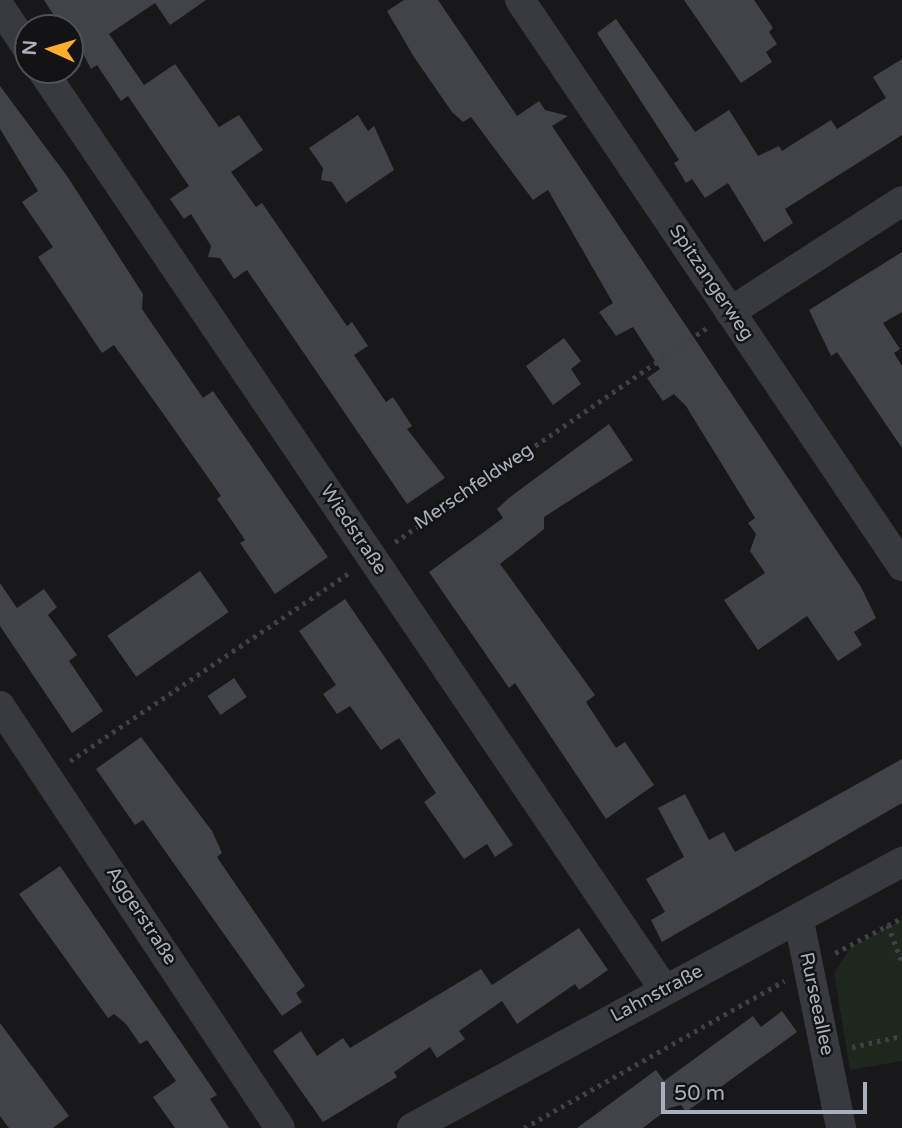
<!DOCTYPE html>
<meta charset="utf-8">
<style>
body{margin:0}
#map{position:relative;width:902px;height:1128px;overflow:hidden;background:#18181a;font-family:"Varela Round",sans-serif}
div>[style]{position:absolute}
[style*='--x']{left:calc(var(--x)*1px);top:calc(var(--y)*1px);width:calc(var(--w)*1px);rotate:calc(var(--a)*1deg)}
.green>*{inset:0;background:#1e261e}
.building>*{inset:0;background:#424348;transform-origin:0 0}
.path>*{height:4.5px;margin-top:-2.25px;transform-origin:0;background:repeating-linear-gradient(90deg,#3f4147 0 3.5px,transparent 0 8.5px)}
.minor>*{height:30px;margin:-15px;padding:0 15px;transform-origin:15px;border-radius:15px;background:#393a40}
span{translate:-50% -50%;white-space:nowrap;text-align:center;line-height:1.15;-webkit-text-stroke:5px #131316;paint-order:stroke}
.street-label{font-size:19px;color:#aab0bb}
.north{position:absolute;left:14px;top:14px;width:70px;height:70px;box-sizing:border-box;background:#131316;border:2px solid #4f5258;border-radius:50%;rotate:274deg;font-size:19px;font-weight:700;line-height:28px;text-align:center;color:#aab0bb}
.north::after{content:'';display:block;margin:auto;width:24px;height:32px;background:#fead2d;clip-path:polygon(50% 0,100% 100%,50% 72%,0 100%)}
.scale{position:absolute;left:661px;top:1082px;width:206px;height:32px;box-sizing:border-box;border:4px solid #aab0bb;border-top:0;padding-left:9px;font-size:21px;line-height:24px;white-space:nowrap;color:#aab0bb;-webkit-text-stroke:5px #131316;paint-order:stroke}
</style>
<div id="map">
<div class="green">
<div style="clip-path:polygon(902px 919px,902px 1061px,850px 1070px,834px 973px,850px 948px)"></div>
</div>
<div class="building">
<div style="clip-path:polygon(44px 0,206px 0,170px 25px,155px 3px,109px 34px,144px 85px,175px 64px,219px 127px,239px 115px,263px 150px,231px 172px,256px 207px,262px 203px,347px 326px,352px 322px,368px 346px,354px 355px,386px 402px,393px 397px,412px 426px,407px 429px,445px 478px,407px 504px,247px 270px,234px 279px,220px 258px,208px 257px,211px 246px,191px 214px,184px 219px,170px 199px,189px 186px,128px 96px,121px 101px,97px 65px,91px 69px,70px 28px,52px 25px,55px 17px)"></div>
<div style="clip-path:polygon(404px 0,438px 0,517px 116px,539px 101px,545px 110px,568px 116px,552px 126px,861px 587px,876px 618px,854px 632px,862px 645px,838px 661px,807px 616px,758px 650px,724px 600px,765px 573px,750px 551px,756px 534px,748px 523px,755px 518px,686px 406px,674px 394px,663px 401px,647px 378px,660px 369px,633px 327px,616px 336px,599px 312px,613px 303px,548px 190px,533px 200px,471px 117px,463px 122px,452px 112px,414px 57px,387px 11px)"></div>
<div style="clip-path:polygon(684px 0,754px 0,773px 28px,769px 32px,777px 44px,766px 52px,772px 62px,741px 83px)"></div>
<div style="clip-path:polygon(616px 19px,695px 132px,729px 110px,758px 156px,779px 146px,782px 151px,831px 120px,837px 129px,886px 98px,873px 77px,902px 59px,902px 135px,785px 209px,793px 223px,764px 242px,728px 183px,705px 198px,692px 179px,686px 183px,674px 163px,679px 160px,597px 33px)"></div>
<div style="clip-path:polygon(0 86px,67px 176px,143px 294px,142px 309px,203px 398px,213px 391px,328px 557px,275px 594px,240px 543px,245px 540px,217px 499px,221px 496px,162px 412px,114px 345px,102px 353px,38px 257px,53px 247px,22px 202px,38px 191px,0 129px)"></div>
<div style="clip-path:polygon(358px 115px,368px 131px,374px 126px,394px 170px,346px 203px,332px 182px,321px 180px,323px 168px,309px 148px)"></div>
<div style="clip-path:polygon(902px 252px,902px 312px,883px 323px,900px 349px,894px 353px,902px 366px,902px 448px,837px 352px,831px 356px,809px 310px)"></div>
<div style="clip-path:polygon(564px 338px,581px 361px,571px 369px,581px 384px,553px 405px,526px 366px)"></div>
<div style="clip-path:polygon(609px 424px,633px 460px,544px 517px,544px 529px,500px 564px,595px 695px,586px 702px,616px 748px,625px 742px,654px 785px,606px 819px,515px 683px,509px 688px,429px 572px,503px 518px,497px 509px,510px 497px)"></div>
<div style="left:200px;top:571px;width:50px;height:113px;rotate:55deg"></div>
<div style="clip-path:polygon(0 583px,17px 608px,44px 589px,57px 607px,48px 615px,77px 655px,69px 661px,103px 711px,72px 733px,0 626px)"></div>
<div style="clip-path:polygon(345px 599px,513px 845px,495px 857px,487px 844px,464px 859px,424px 802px,436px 793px,399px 738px,381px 750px,350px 706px,337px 714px,323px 694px,336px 685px,299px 631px)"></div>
<div style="left:234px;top:678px;width:23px;height:32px;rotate:56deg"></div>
<div style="clip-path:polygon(141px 737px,212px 831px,222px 853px,217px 857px,305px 986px,296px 993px,302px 1002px,282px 1016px,143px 820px,135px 825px,96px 769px)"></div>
<div style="clip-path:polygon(902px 759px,902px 803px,662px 942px,651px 920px,665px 912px,646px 879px,684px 857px,658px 808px,685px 794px,709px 840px,724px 832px,735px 852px)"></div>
<div style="clip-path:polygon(60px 866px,217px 1095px,210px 1099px,229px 1128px,175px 1128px,153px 1097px,176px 1081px,147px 1040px,140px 1044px,126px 1024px,114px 1014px,108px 1018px,19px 894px)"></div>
<div style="clip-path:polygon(579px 928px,608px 970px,579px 990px,575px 984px,517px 1024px,502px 1001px,459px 1031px,465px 1039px,437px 1058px,430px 1047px,394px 1072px,397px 1077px,323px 1122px,273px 1051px,301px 1031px,317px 1056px,343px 1038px,350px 1048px,481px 969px,492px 985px)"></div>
<div style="clip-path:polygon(782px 1011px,797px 1032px,686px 1112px,681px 1105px,669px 1108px,643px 1128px,577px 1128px,656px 1070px,664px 1081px,753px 1016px,761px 1027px)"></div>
<div style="clip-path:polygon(0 1023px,69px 1116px,53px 1128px,9px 1128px,0 1116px)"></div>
</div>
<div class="path">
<div style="--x:395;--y:542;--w:380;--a:-34.5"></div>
<div style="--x:70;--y:761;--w:338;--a:-34"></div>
<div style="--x:888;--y:925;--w:40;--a:69"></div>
<div style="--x:835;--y:953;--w:76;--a:-27.6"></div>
<div style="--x:852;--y:1047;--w:51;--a:-12.4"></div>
<div style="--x:524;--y:1128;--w:299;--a:-29.5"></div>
</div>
<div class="minor">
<div style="--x:520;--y:0;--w:683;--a:55.98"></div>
<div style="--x:0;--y:7;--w:50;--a:56.3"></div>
<div style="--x:42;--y:70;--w:1110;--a:55.91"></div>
<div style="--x:730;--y:312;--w:205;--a:-32.8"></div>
<div style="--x:0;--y:706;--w:506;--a:56.44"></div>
<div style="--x:799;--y:921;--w:211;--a:78.5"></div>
<div style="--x:412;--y:1128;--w:558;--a:-28.5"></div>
</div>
<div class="street-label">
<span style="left:711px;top:283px;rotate:56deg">Spitzangerweg</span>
<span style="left:474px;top:487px;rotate:-34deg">Merschfeldweg</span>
<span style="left:353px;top:530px;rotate:56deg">Wiedstraße</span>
<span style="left:141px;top:916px;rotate:57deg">Aggerstraße</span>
<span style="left:657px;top:994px;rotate:-28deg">Lahnstraße</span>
<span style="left:816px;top:1004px;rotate:78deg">Rurseeallee</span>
</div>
<div class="north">N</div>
<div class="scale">50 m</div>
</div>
